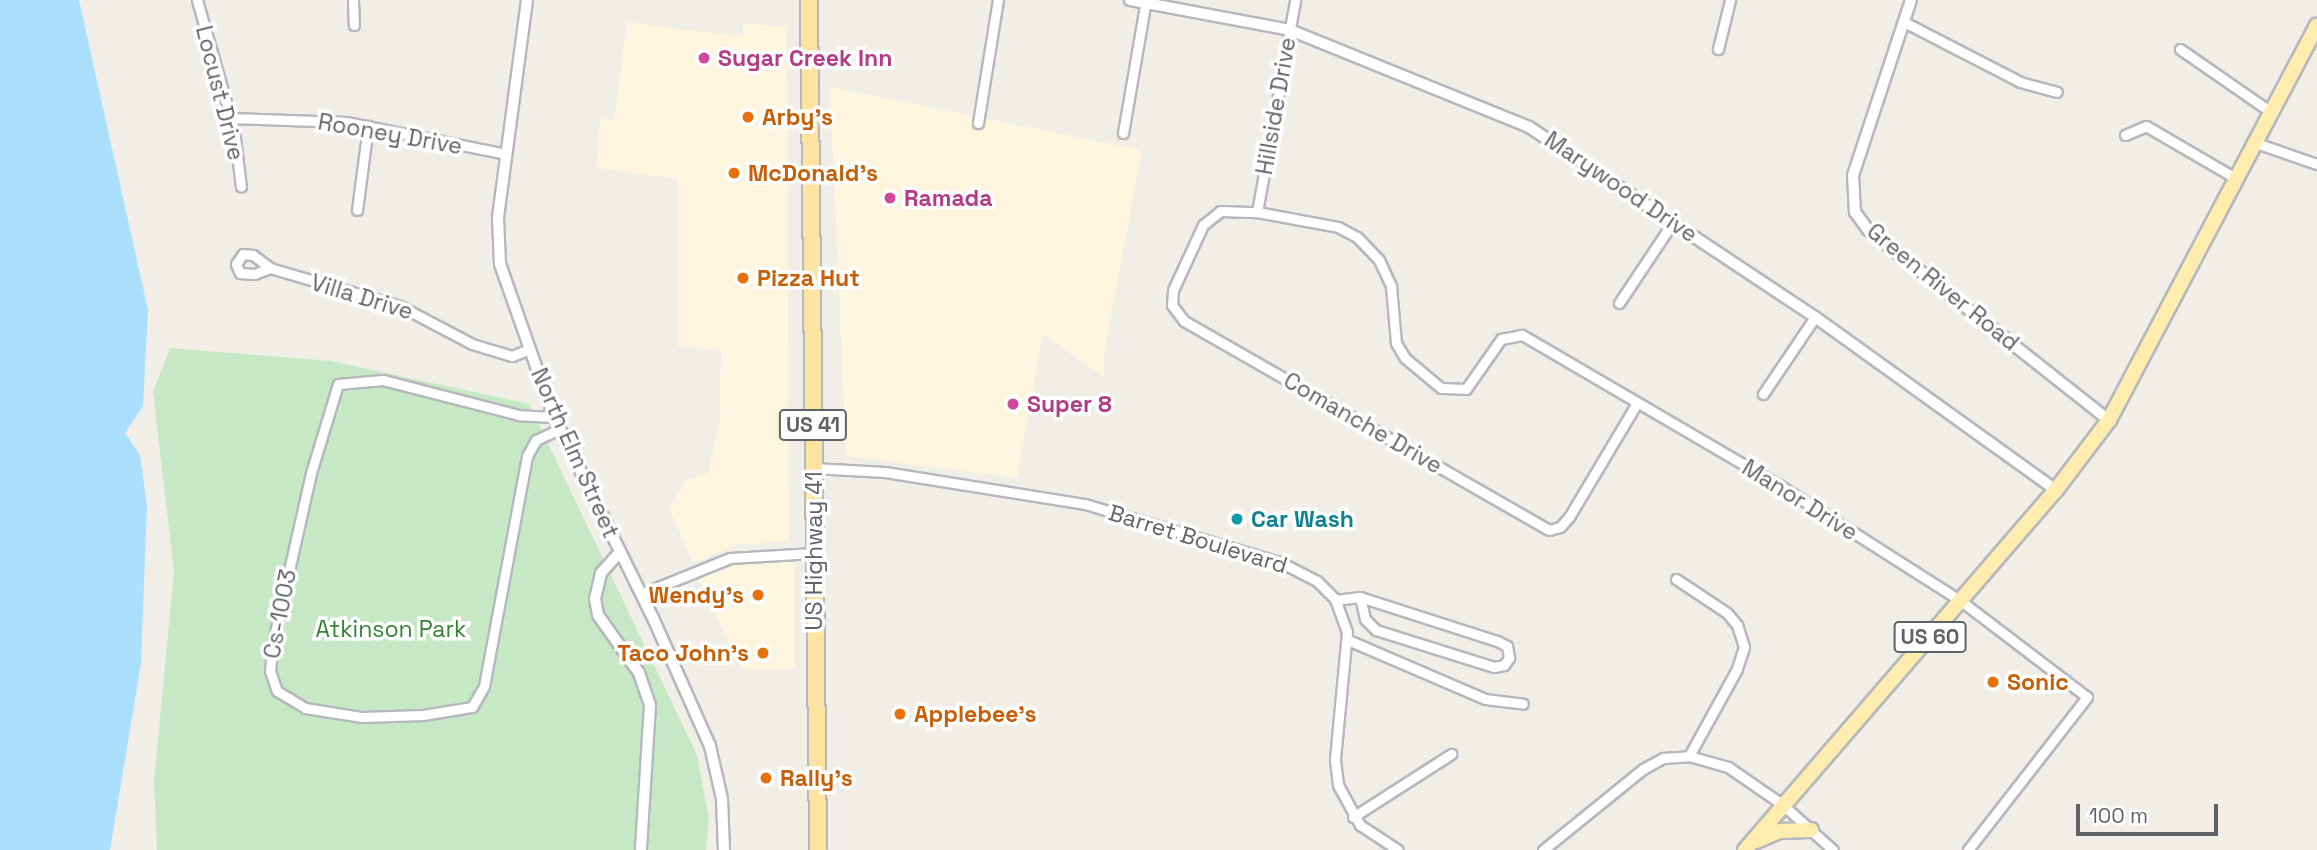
<!DOCTYPE html>
<style>
body{margin:0}
#map{position:relative;width:2317px;height:850px;overflow:hidden;background:#f1eee8;font-family:"Space Grotesk",sans-serif}
div>[style]{position:absolute}
[style*='--x']{left:calc(var(--x)*1px);top:calc(var(--y)*1px);width:calc(var(--w)*1px);rotate:calc(var(--a)*1deg)}
.commercial>*{inset:0;background:#fef5df}
.green>*{inset:0;background:#c7e8c4}
.water>*{inset:0;background:#aadfff}
.roads{filter:drop-shadow(2px 0 #b5b8bc) drop-shadow(-2px 0 #b5b8bc) drop-shadow(0 2px #b5b8bc) drop-shadow(0 -2px #b5b8bc)}
.minor>*{height:9px;margin:-4.5px;padding:0 4.5px;transform-origin:4.5px;border-radius:4.5px;background:#fff}
.tertiary>*{height:10px;margin:-5px;padding:0 5px;transform-origin:5px;border-radius:5px;background:#fff}
.primary>*{height:14px;margin:-7px;padding:0 7px;transform-origin:7px;border-radius:7px;background:#ffedaf}
.trunk>*{height:16px;margin:-8px;padding:0 8px;transform-origin:8px;border-radius:8px;background:#fee4a0}
.dots>*{width:19px;height:19px;translate:-50% -50%;box-sizing:border-box;border:4px solid #fff;border-radius:50%}
span{translate:-50% -50%;white-space:nowrap;text-align:center;line-height:1.15;-webkit-text-stroke:7px #fff;paint-order:stroke}
.shield-label span{padding:2px 5px;background:#fff;border:2px solid;border-radius:5px;-webkit-text-stroke-width:0}
.shield-label{font-size:21px;color:#5f6368;font-weight:700}
.hotel-label{font-size:23px;color:#b23c85;font-weight:700}
.left{translate:0 -50%;text-align:left}
.street-label{font-size:23px;color:#5f6368}
.food-label{font-size:23px;color:#c56008;font-weight:700}
.right{translate:-100% -50%;text-align:right}
.culture-label{font-size:23px;color:#0d838f;font-weight:700}
.park-label{font-size:23px;color:#358233}
.scale{position:absolute;left:2076px;top:804px;width:142px;height:32px;box-sizing:border-box;border:4px solid #5f6368;border-top:0;padding-left:9px;font-size:21px;line-height:24px;white-space:nowrap;color:#5f6368;-webkit-text-stroke:5px #fff;paint-order:stroke}
</style>
<div id="map">
<div class="commercial">
<div style="clip-path:polygon(627px 22px,743px 37px,743px 24px,787px 26px,789px 542px,739px 544px,693px 563px,669px 508px,686px 480px,708px 473px,720px 422px,721px 352px,678px 346px,678px 179px,596px 168px,600px 116px,614px 122px)"></div>
<div style="clip-path:polygon(830px 87px,1142px 150px,1104px 354px,1104px 377px,1043px 334px,1017px 478px,846px 456px)"></div>
<div style="clip-path:polygon(795px 560px,795px 670px,741px 669px,696px 574px,735px 561px)"></div>
</div>
<div class="green">
<div style="clip-path:polygon(170px 348px,331px 361px,529px 404px,697px 755px,709px 819px,706px 850px,157px 850px,154px 782px,174px 571px,153px 392px)"></div>
</div>
<div class="water">
<div style="clip-path:polygon(0 0,79px 0,148px 310px,143px 406px,125px 433px,140px 455px,147px 506px,141px 663px,110px 850px,0 850px)"></div>
</div>
<div class="roads">
<div class="minor">
<div style="--x:197;--y:0;--w:135;--a:74.1"></div>
<div style="--x:234;--y:130;--w:57;--a:83"></div>
<div style="--x:353;--y:0;--w:25;--a:88"></div>
<div style="--x:1904;--y:22;--w:131;--a:27.3"></div>
<div style="--x:2020;--y:82;--w:38;--a:15"></div>
<div style="--x:1718;--y:49;--w:50;--a:-76.2"></div>
<div style="--x:2180;--y:49;--w:111;--a:34.7"></div>
<div style="--x:231;--y:118;--w:115;--a:2"></div>
<div style="--x:346;--y:122;--w:163;--a:11.3"></div>
<div style="--x:978;--y:123;--w:125;--a:-80.8"></div>
<div style="--x:1123;--y:133;--w:135;--a:-80.2"></div>
<div style="--x:2125;--y:135;--w:23;--a:-23"></div>
<div style="--x:2146;--y:126;--w:105;--a:30.2"></div>
<div style="--x:2256;--y:143;--w:65;--a:19"></div>
<div style="--x:357;--y:210;--w:85;--a:-82.5"></div>
<div style="--x:1257;--y:212;--w:215;--a:-79.8"></div>
<div style="--x:243;--y:254;--w:10;--a:6"></div>
<div style="--x:253;--y:255;--w:21;--a:37"></div>
<div style="--x:270;--y:268;--w:17;--a:159"></div>
<div style="--x:254;--y:274;--w:14;--a:-176"></div>
<div style="--x:240;--y:273;--w:10;--a:-114"></div>
<div style="--x:236;--y:264;--w:12;--a:-55"></div>
<div style="--x:270;--y:268;--w:135;--a:16.3"></div>
<div style="--x:400;--y:306;--w:81;--a:27.8"></div>
<div style="--x:472;--y:344;--w:42;--a:16.7"></div>
<div style="--x:512;--y:356;--w:18;--a:-22"></div>
<div style="--x:1619;--y:303;--w:97;--a:-56.3"></div>
<div style="--x:1763;--y:394;--w:93;--a:-56"></div>
<div style="--x:1637;--y:403;--w:133;--a:120.8"></div>
<div style="--x:1569;--y:517;--w:13;--a:132"></div>
<div style="--x:1560;--y:527;--w:11;--a:165"></div>
<div style="--x:1549;--y:530;--w:421;--a:-150.2"></div>
<div style="--x:1184;--y:321;--w:20;--a:-127"></div>
<div style="--x:1172;--y:305;--w:15;--a:-86"></div>
<div style="--x:1173;--y:290;--w:72;--a:-65.2"></div>
<div style="--x:1203;--y:225;--w:22;--a:-39"></div>
<div style="--x:1220;--y:211;--w:37;--a:2"></div>
<div style="--x:1257;--y:212;--w:82;--a:10.5"></div>
<div style="--x:1338;--y:227;--w:21;--a:28"></div>
<div style="--x:1357;--y:237;--w:32;--a:46"></div>
<div style="--x:1379;--y:260;--w:29;--a:65"></div>
<div style="--x:1391;--y:286;--w:57;--a:85"></div>
<div style="--x:1396;--y:343;--w:17;--a:59"></div>
<div style="--x:1405;--y:358;--w:47;--a:39.8"></div>
<div style="--x:1441;--y:388;--w:25;--a:2"></div>
<div style="--x:1466;--y:389;--w:61;--a:-55"></div>
<div style="--x:1501;--y:339;--w:21;--a:-11"></div>
<div style="--x:1522;--y:335;--w:298;--a:30.3"></div>
<div style="--x:1779;--y:485;--w:216;--a:32.5"></div>
<div style="--x:1961;--y:601;--w:158;--a:37.3"></div>
<div style="--x:2087;--y:697;--w:194;--a:127.9"></div>
<div style="--x:554;--y:417;--w:35;--a:-177"></div>
<div style="--x:519;--y:415;--w:140;--a:-165.6"></div>
<div style="--x:383;--y:380;--w:45;--a:174.9"></div>
<div style="--x:338;--y:384;--w:93;--a:106.9"></div>
<div style="--x:311;--y:473;--w:173;--a:102.7"></div>
<div style="--x:273;--y:642;--w:29;--a:96"></div>
<div style="--x:270;--y:671;--w:21;--a:71"></div>
<div style="--x:277;--y:691;--w:33;--a:31"></div>
<div style="--x:305;--y:708;--w:58;--a:9"></div>
<div style="--x:362;--y:717;--w:61;--a:-1.9"></div>
<div style="--x:423;--y:715;--w:50;--a:-9.3"></div>
<div style="--x:472;--y:707;--w:24;--a:-60"></div>
<div style="--x:484;--y:686;--w:234;--a:-79.4"></div>
<div style="--x:527;--y:456;--w:18;--a:-61"></div>
<div style="--x:536;--y:440;--w:26;--a:-25"></div>
<div style="--x:813;--y:468;--w:72;--a:3.2"></div>
<div style="--x:885;--y:472;--w:203;--a:9.1"></div>
<div style="--x:1085;--y:504;--w:203;--a:16.6"></div>
<div style="--x:1280;--y:562;--w:42;--a:27.2"></div>
<div style="--x:1317;--y:581;--w:25;--a:45"></div>
<div style="--x:1335;--y:599;--w:35;--a:70"></div>
<div style="--x:1347;--y:632;--w:129;--a:95.4"></div>
<div style="--x:1335;--y:760;--w:25;--a:83"></div>
<div style="--x:1338;--y:785;--w:46;--a:61.2"></div>
<div style="--x:1360;--y:825;--w:45;--a:33.3"></div>
<div style="--x:1676;--y:579;--w:61;--a:33.7"></div>
<div style="--x:1727;--y:613;--w:16;--a:50"></div>
<div style="--x:1737;--y:625;--w:23;--a:72"></div>
<div style="--x:1744;--y:647;--w:23;--a:108"></div>
<div style="--x:1737;--y:669;--w:99;--a:118.9"></div>
<div style="--x:641;--y:594;--w:96;--a:-22"></div>
<div style="--x:730;--y:558;--w:84;--a:-3.4"></div>
<div style="--x:1335;--y:600;--w:25;--a:-7"></div>
<div style="--x:1360;--y:597;--w:23;--a:77"></div>
<div style="--x:1365;--y:619;--w:16;--a:45"></div>
<div style="--x:1376;--y:630;--w:124;--a:17.4"></div>
<div style="--x:1494;--y:667;--w:10;--a:-11"></div>
<div style="--x:1504;--y:665;--w:9;--a:-54"></div>
<div style="--x:1509;--y:658;--w:12;--a:-99"></div>
<div style="--x:1507;--y:646;--w:11;--a:-153"></div>
<div style="--x:1497;--y:641;--w:144;--a:-162.2"></div>
<div style="--x:1348;--y:640;--w:149;--a:23.3"></div>
<div style="--x:1485;--y:699;--w:38;--a:7"></div>
<div style="--x:1353;--y:817;--w:117;--a:-32.7"></div>
<div style="--x:1543;--y:850;--w:129;--a:-39"></div>
<div style="--x:1643;--y:769;--w:23;--a:-29"></div>
<div style="--x:1663;--y:758;--w:26;--a:-4"></div>
<div style="--x:1689;--y:756;--w:41;--a:15.8"></div>
<div style="--x:1728;--y:767;--w:67;--a:34.6"></div>
<div style="--x:1783;--y:805;--w:67;--a:42"></div>
</div>
<div class="tertiary">
<div style="--x:527;--y:0;--w:220;--a:97.6"></div>
<div style="--x:498;--y:218;--w:46;--a:87.5"></div>
<div style="--x:500;--y:264;--w:162;--a:70.6"></div>
<div style="--x:554;--y:417;--w:224;--a:63.8"></div>
<div style="--x:653;--y:618;--w:140;--a:66"></div>
<div style="--x:710;--y:746;--w:54;--a:77.2"></div>
<div style="--x:722;--y:799;--w:51;--a:87.8"></div>
<div style="--x:1130;--y:0;--w:163;--a:10.6"></div>
<div style="--x:1290;--y:30;--w:258;--a:22.1"></div>
<div style="--x:1529;--y:127;--w:343;--a:33.6"></div>
<div style="--x:1815;--y:317;--w:297;--a:35.7"></div>
<div style="--x:1911;--y:0;--w:184;--a:108.3"></div>
<div style="--x:1853;--y:175;--w:37;--a:87"></div>
<div style="--x:1855;--y:212;--w:22;--a:54"></div>
<div style="--x:1868;--y:230;--w:307;--a:38.3"></div>
<div style="--x:619;--y:553;--w:27;--a:132"></div>
<div style="--x:601;--y:573;--w:27;--a:103"></div>
<div style="--x:595;--y:599;--w:16;--a:79"></div>
<div style="--x:598;--y:615;--w:71;--a:54.7"></div>
<div style="--x:639;--y:673;--w:34;--a:71"></div>
<div style="--x:650;--y:705;--w:145;--a:93.6"></div>
</div>
<div class="primary">
<div style="--x:1756;--y:841;--w:26;--a:-23"></div>
<div style="--x:1780;--y:831;--w:31;--a:-2"></div>
<div style="--x:1745;--y:850;--w:476;--a:-49.2"></div>
<div style="--x:2056;--y:490;--w:88;--a:-52.9"></div>
<div style="--x:2109;--y:420;--w:446;--a:-62.2"></div>
</div>
<div class="trunk">
<div style="--x:809;--y:0;--w:850;--a:89.39"></div>
</div>
</div>
<div class="dots">
<div style="left:704px;top:58px;background:#d1479c"></div>
<div style="left:748px;top:117px;background:#e8710a"></div>
<div style="left:734px;top:173px;background:#e8710a"></div>
<div style="left:890px;top:198px;background:#d1479c"></div>
<div style="left:743px;top:278px;background:#e8710a"></div>
<div style="left:1013px;top:404px;background:#d1479c"></div>
<div style="left:1237px;top:519px;background:#0f9aa8"></div>
<div style="left:758px;top:595px;background:#e8710a"></div>
<div style="left:763px;top:653px;background:#e8710a"></div>
<div style="left:1993px;top:682px;background:#e8710a"></div>
<div style="left:900px;top:714px;background:#e8710a"></div>
<div style="left:766px;top:778px;background:#e8710a"></div>
</div>
<div class="shield-label">
<span style="left:813px;top:425px">US 41</span>
<span style="left:1930px;top:637px">US 60</span>
</div>
<div class="hotel-label">
<span class="left" style="left:718px;top:58px">Sugar Creek Inn</span>
<span class="left" style="left:904px;top:198px">Ramada</span>
<span class="left" style="left:1027px;top:404px">Super 8</span>
</div>
<div class="street-label">
<span style="left:220px;top:93px;rotate:76deg">Locust Drive</span>
<span style="left:1276px;top:106px;rotate:-80deg">Hillside Drive</span>
<span style="left:390px;top:134px;rotate:10deg">Rooney Drive</span>
<span style="left:1621px;top:187px;rotate:34deg">Marywood Drive</span>
<span style="left:1943px;top:287px;rotate:39deg">Green River Road</span>
<span style="left:362px;top:297px;rotate:17deg">Villa Drive</span>
<span style="left:1363px;top:423px;rotate:30deg">Comanche Drive</span>
<span style="left:575px;top:453px;rotate:66deg">North Elm Street</span>
<span style="left:1800px;top:500px;rotate:32deg">Manor Drive</span>
<span style="left:1198px;top:539px;rotate:17deg">Barret Boulevard</span>
<span style="left:814px;top:551px;rotate:-90deg">US Highway 41</span>
<span style="left:280px;top:614px;rotate:-79deg">Cs-1003</span>
</div>
<div class="food-label">
<span class="left" style="left:762px;top:117px">Arby's</span>
<span class="left" style="left:748px;top:173px">McDonald's</span>
<span class="left" style="left:757px;top:278px">Pizza Hut</span>
<span class="right" style="left:744px;top:595px">Wendy's</span>
<span class="right" style="left:749px;top:653px">Taco John's</span>
<span class="left" style="left:2007px;top:682px">Sonic</span>
<span class="left" style="left:914px;top:714px">Applebee's</span>
<span class="left" style="left:780px;top:778px">Rally's</span>
</div>
<div class="culture-label">
<span class="left" style="left:1251px;top:519px">Car Wash</span>
</div>
<div class="park-label">
<span style="left:391px;top:629px">Atkinson Park</span>
</div>
<div class="scale">100 m</div>
</div>
